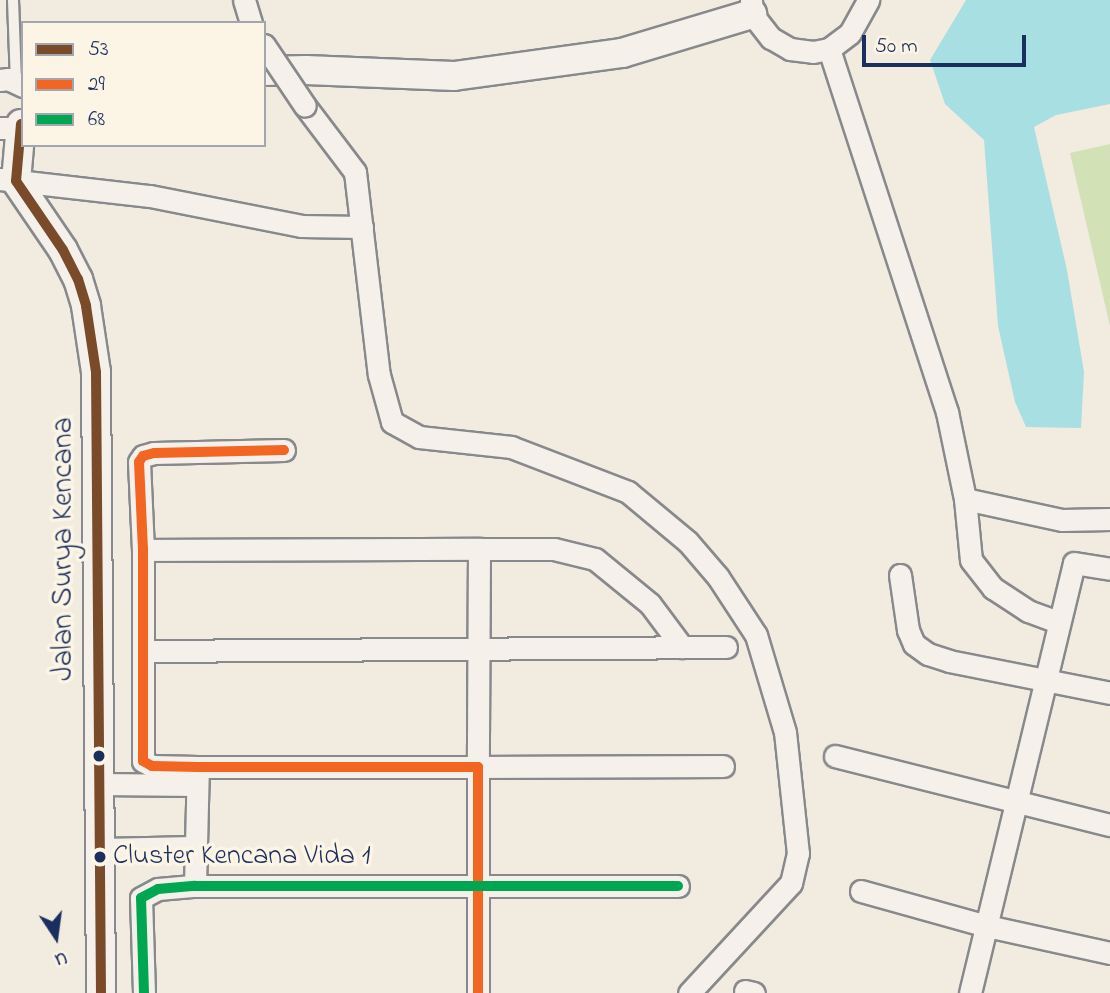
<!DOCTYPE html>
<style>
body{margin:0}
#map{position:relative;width:1110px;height:993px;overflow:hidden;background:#f2ebe0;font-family:"Indie Flower",sans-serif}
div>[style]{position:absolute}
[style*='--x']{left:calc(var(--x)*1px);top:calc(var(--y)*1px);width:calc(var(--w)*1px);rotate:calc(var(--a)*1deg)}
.green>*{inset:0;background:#d3e1b6}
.water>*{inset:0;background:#a8dfe2}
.roads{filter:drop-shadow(2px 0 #88898c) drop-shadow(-2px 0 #88898c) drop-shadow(0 2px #88898c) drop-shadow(0 -2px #88898c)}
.service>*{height:10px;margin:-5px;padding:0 5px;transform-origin:5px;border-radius:5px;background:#f5f1ea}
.minor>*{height:21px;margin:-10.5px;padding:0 10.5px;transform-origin:10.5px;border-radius:10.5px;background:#f5f1ea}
.tertiary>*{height:28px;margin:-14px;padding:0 14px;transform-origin:14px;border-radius:14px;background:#f5f1ea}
.bridges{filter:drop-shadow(2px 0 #88898c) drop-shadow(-2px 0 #88898c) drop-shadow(0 2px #88898c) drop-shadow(0 -2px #88898c)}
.minor-bridge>*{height:21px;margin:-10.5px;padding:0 10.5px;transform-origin:10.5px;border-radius:10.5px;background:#f5f1ea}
.bus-1>*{height:10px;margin:-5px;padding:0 5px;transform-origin:5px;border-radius:5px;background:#7a4b2a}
.bus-2>*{height:10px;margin:-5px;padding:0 5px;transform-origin:5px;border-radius:5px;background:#f26522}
.bus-3>*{height:10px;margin:-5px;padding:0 5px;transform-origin:5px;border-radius:5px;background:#00a651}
.dots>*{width:19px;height:19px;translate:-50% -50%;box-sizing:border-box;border:4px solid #fcf5e5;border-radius:50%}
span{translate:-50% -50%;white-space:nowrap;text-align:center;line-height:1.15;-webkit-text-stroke:7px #fcf5e5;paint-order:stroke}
.bus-label{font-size:28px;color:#1b2f5e}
.left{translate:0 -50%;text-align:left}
.street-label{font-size:30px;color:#1b2f5e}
.legend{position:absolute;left:21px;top:21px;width:245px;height:126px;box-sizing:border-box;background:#fcf5e5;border:2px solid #a2a6af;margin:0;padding:9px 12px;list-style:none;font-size:21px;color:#1b2f5e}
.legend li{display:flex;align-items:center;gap:14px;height:35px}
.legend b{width:35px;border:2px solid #a2a6af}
.north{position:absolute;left:21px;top:902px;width:70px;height:70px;-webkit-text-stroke:5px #fcf5e5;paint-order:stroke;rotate:167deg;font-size:19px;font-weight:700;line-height:28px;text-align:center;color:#1b2f5e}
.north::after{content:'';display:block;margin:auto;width:24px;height:32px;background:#1b2f5e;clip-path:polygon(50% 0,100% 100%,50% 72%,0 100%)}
.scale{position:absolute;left:862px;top:35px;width:164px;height:32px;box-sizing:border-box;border:4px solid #1b2f5e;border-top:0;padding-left:9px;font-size:21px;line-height:24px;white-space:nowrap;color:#1b2f5e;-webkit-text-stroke:5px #fcf5e5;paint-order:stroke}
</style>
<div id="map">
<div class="green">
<div style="clip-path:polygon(1110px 144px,1110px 326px,1070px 153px)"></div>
</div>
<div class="water">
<div style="clip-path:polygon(966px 0,1110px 0,1110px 104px,1056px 115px,1034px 127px,1067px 270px,1084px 372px,1081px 428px,1026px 427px,1015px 402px,998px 326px,984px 140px,945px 104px,930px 60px)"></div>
</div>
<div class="roads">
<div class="service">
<div style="--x:13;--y:0;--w:82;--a:87.9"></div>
</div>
<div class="minor">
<div style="--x:244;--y:0;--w:24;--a:73"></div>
<div style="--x:751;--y:0;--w:14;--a:86"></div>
<div style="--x:752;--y:14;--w:31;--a:52"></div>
<div style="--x:771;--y:38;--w:22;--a:30"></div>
<div style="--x:790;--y:49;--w:23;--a:7"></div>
<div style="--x:813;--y:52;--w:16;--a:-11"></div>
<div style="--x:829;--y:49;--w:26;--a:-37"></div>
<div style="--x:850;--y:33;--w:38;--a:-61"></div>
<div style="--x:829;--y:49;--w:382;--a:72"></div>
<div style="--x:947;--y:412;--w:89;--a:78.3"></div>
<div style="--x:965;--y:499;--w:61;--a:84.4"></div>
<div style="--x:971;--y:560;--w:36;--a:52"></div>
<div style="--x:993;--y:588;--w:42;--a:33.3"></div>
<div style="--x:1028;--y:611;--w:33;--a:20"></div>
<div style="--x:0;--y:80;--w:8;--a:-7"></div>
<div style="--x:8;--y:79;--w:17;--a:25"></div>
<div style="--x:305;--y:106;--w:83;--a:52.9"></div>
<div style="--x:355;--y:172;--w:204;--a:83.3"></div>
<div style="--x:379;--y:375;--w:49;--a:74.5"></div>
<div style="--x:392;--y:422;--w:31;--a:29"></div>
<div style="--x:419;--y:437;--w:93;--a:6.2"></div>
<div style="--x:511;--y:447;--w:125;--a:21"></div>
<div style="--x:628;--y:492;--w:78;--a:39.8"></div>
<div style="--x:688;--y:542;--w:46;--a:49.4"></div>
<div style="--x:718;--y:577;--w:69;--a:56.8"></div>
<div style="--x:756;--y:635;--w:101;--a:73.4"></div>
<div style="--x:785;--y:732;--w:122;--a:83.9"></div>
<div style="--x:798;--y:853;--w:31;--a:103"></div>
<div style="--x:791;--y:883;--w:150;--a:132.8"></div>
<div style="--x:0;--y:128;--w:13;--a:0"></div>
<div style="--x:13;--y:128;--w:11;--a:-27"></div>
<div style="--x:0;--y:179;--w:151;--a:6.5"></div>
<div style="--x:150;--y:196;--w:154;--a:11.2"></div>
<div style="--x:301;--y:226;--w:61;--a:0.9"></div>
<div style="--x:284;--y:450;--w:130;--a:178.7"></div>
<div style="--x:154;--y:453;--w:11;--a:165"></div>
<div style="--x:143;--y:456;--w:7;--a:124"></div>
<div style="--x:139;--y:462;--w:88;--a:87.4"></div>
<div style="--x:143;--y:550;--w:211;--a:90"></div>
<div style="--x:143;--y:761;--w:10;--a:29"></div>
<div style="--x:152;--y:766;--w:46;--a:1.2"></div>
<div style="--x:198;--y:767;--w:280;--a:0"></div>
<div style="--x:478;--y:767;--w:226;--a:90"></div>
<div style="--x:965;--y:499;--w:99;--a:12.2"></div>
<div style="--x:1062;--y:520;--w:48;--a:-1.2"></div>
<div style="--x:479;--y:549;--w:75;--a:0"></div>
<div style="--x:554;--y:549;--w:42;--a:13.7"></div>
<div style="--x:595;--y:559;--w:71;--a:39.3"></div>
<div style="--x:650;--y:604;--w:54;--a:53.3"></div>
<div style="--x:143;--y:550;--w:336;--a:-0.2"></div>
<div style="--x:479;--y:549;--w:218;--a:90.3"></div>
<div style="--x:478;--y:767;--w:245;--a:-0.2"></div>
<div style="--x:900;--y:575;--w:56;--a:81.7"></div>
<div style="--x:908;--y:630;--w:15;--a:67"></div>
<div style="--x:914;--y:644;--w:17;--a:36"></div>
<div style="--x:928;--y:654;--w:22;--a:18"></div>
<div style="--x:949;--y:661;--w:164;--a:11.2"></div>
<div style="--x:143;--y:651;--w:583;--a:-0.39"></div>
<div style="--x:835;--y:756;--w:284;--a:14.1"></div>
<div style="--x:99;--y:784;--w:98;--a:0.6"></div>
<div style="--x:100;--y:849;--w:94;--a:-1.2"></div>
<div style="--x:195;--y:886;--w:119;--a:-88.6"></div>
<div style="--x:861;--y:891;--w:131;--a:15.5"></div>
<div style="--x:987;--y:926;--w:126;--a:12.4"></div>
<div style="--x:745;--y:991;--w:9;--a:13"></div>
<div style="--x:144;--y:993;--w:95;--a:-91.8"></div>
<div style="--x:141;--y:898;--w:19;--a:-28"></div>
<div style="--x:158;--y:889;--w:37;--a:-5"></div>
<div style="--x:195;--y:886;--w:483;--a:0"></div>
<div style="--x:970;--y:993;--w:442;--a:-76.4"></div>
<div style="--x:1074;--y:563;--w:36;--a:9"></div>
</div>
<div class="tertiary">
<div style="--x:264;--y:71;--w:42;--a:-1.4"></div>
<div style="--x:306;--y:70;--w:148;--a:2.3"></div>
<div style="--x:454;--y:76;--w:170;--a:-7.8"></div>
<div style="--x:622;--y:53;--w:136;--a:-16.7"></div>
<div style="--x:21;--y:124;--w:57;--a:95"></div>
<div style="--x:16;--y:181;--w:83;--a:55.7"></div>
<div style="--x:63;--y:250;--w:33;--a:63"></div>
<div style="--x:78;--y:279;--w:28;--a:73"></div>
<div style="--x:86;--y:306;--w:67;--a:81.4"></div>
<div style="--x:96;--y:372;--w:621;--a:89.54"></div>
</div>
</div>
<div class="bridges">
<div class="minor-bridge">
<div style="--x:264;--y:45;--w:73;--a:56.1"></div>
</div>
</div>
<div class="bus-1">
<div style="--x:21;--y:124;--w:57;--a:95"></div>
<div style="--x:16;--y:181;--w:83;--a:55.7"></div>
<div style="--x:63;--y:250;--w:33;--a:63"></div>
<div style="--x:78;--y:279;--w:28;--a:73"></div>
<div style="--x:86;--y:306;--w:67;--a:81.4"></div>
<div style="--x:96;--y:372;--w:621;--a:89.54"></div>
</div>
<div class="bus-2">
<div style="--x:284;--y:450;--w:130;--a:178.7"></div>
<div style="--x:154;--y:453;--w:11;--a:165"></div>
<div style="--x:143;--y:456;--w:7;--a:124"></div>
<div style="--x:139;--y:462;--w:88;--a:87.4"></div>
<div style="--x:143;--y:550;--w:211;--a:90"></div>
<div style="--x:143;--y:761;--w:10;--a:29"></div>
<div style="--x:152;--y:766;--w:46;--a:1.2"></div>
<div style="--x:198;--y:767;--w:280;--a:0"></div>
<div style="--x:478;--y:767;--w:226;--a:90"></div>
</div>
<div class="bus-3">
<div style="--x:144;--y:993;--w:95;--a:-91.8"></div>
<div style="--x:141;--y:898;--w:19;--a:-28"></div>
<div style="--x:158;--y:889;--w:37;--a:-5"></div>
<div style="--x:195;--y:886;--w:483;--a:0"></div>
</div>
<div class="dots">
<div style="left:99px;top:756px;background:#1b2f5e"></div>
<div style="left:100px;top:857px;background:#1b2f5e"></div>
</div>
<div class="bus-label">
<span class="left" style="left:113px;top:857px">Cluster Kencana Vida 1</span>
</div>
<div class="street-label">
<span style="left:64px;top:549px;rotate:-90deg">Jalan Surya Kencana</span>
</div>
<ul class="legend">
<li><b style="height:9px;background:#7a4b2a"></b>53</li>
<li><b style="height:9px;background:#f26522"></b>29</li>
<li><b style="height:9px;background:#00a651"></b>68</li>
</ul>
<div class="north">U</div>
<div class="scale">50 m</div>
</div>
